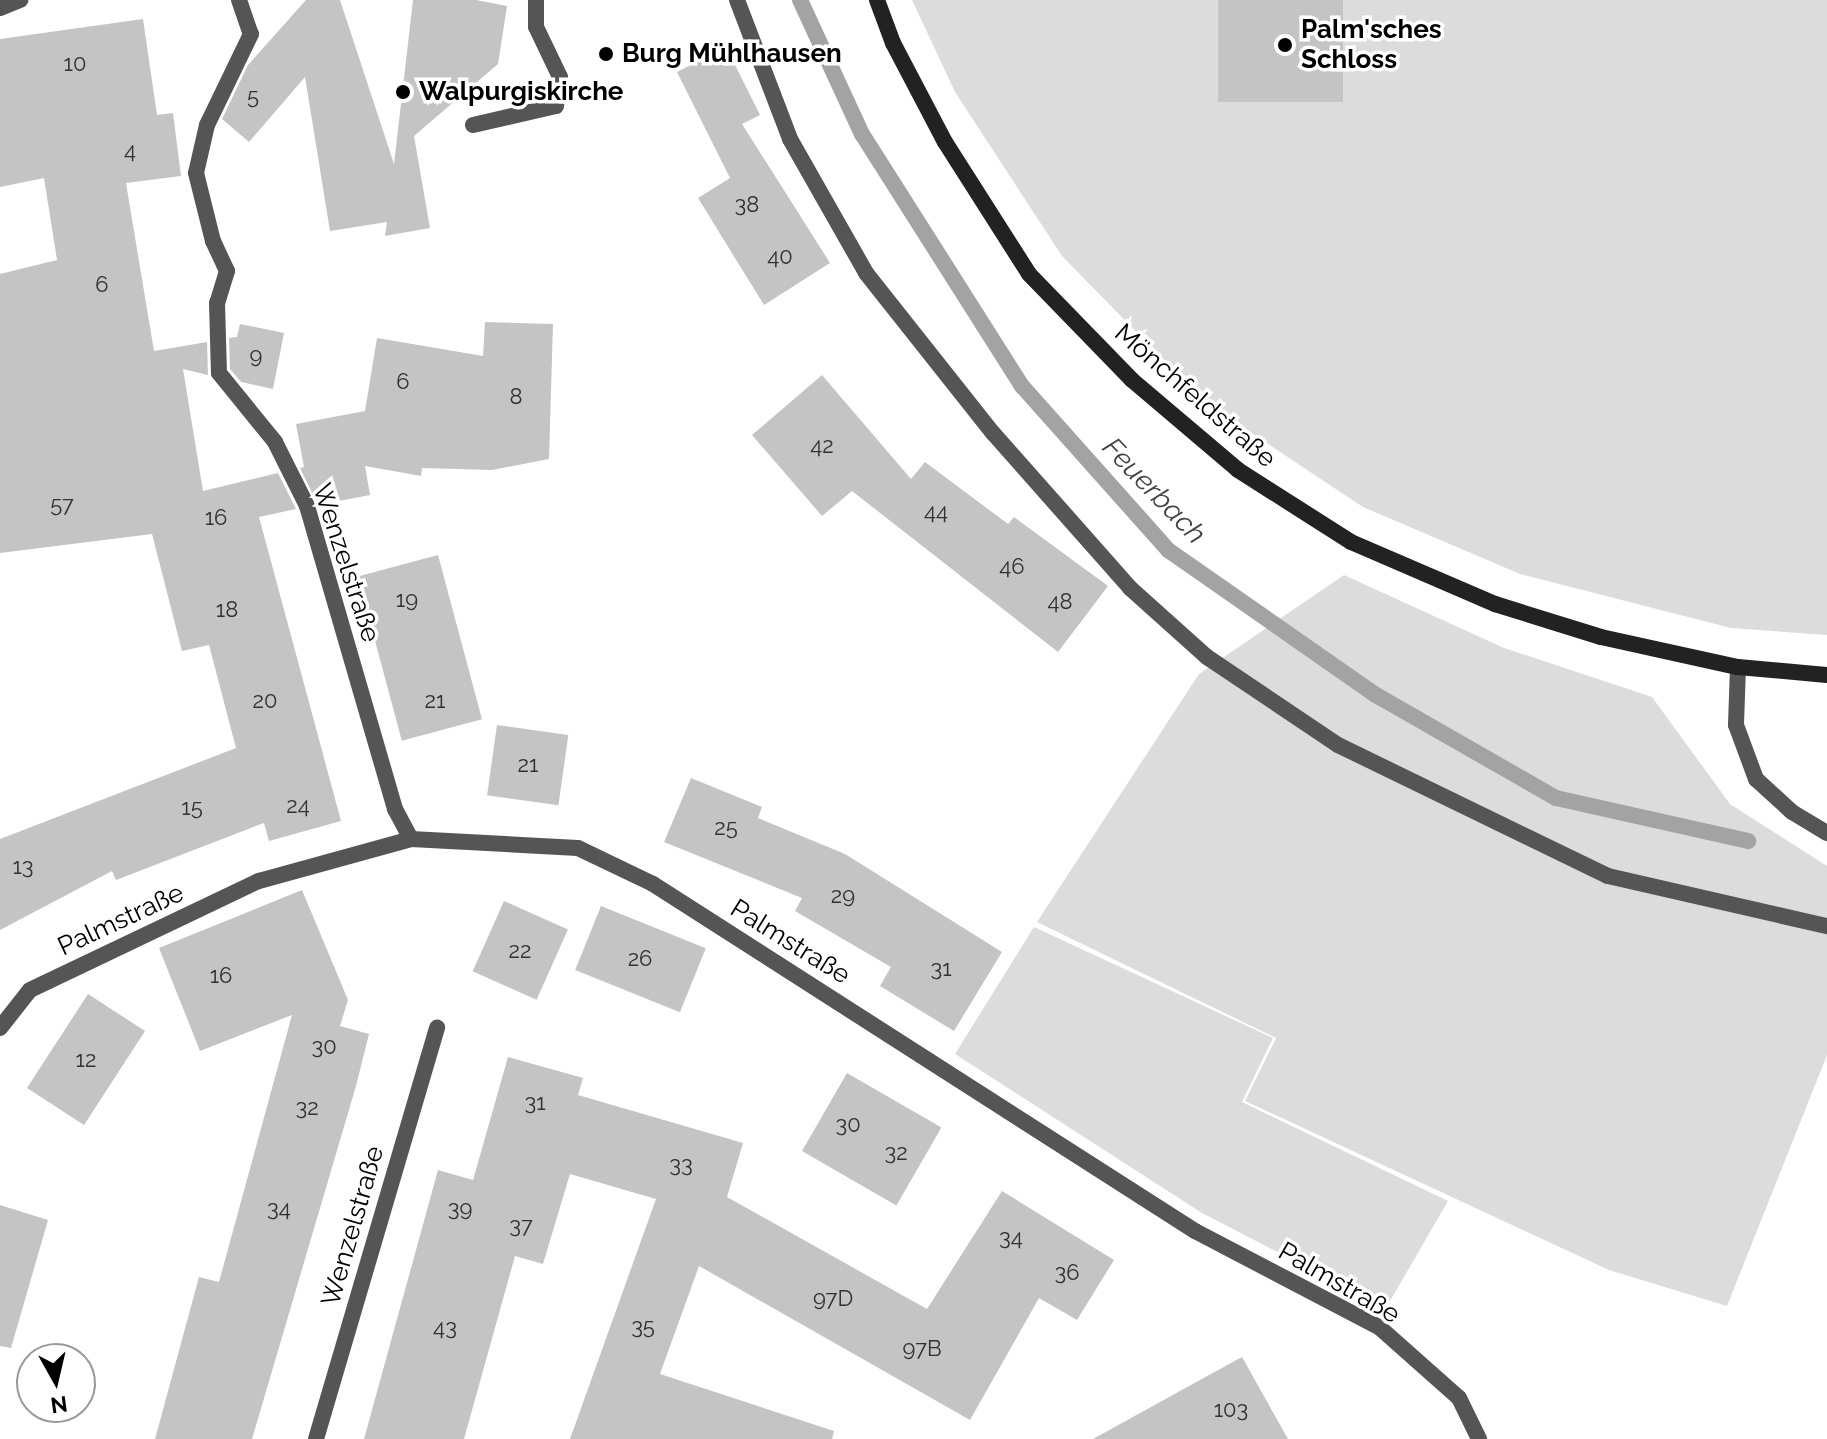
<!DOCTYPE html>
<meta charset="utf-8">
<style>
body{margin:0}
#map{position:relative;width:1827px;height:1439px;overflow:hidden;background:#fff;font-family:Raleway,sans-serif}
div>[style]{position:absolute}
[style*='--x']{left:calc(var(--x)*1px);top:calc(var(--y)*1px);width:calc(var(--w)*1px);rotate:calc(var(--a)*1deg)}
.green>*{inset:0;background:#dcdcdc}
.stream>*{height:16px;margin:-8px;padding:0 8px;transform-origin:8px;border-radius:8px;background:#a3a3a3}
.building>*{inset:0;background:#c4c4c4;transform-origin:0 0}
.minor>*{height:16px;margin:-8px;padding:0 8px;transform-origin:8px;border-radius:8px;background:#555}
.secondary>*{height:16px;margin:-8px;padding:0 8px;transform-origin:8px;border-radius:8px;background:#222}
.dots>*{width:22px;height:22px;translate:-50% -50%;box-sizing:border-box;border:4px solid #fff;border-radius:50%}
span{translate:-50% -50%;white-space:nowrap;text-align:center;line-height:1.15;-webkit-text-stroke:7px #fff;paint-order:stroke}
.number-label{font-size:22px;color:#313131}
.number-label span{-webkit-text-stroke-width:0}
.poi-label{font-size:26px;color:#000;font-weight:700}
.left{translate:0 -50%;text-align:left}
.street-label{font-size:26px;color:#000}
.water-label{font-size:28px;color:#444;font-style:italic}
.north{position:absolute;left:16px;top:1343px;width:80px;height:80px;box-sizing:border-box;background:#fff;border:2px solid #999;border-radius:50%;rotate:172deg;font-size:22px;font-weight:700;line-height:32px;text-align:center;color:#000}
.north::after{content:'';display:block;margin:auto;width:28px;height:36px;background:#000;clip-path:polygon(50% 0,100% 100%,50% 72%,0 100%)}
</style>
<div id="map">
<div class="green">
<div style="clip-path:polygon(912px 0,1827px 0,1827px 635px,1731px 628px,1520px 574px,1363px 507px,1205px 402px,1062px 256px,955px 92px)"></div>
<div style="clip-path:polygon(1344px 575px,1504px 648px,1652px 697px,1730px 804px,1827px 866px,1827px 1055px,1727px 1306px,1609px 1270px,1245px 1101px,1276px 1038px,1037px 922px,1199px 674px)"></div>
<div style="clip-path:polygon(1034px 927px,1273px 1038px,1242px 1102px,1448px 1201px,1386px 1308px,1202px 1213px,955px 1054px)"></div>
</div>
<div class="stream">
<div style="--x:800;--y:0;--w:148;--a:65.2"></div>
<div style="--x:862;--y:134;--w:299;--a:57.6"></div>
<div style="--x:1022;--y:386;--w:220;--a:48.3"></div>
<div style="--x:1168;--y:550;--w:254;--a:34.9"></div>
<div style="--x:1376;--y:695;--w:207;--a:29.8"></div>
<div style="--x:1556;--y:798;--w:197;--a:12.6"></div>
</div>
<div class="building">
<div style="clip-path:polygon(306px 0,340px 0,394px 164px,413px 0,476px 0,507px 6px,498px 64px,414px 136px,430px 228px,385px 236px,387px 222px,330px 231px,305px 77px,249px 142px,222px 119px,248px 65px)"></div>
<div style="left:1218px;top:0;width:125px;height:102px"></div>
<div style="clip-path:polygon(143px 19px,157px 115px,173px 113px,181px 176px,126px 183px,154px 351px,207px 342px,208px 375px,183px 369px,203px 491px,278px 473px,296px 509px,259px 517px,341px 821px,269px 841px,264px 823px,116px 880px,112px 871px,0 930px,0 839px,236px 748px,209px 645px,182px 651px,152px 534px,0 553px,0 274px,57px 260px,44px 178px,0 187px,0 39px)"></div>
<div style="clip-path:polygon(726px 47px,760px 115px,742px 124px,830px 263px,764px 305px,698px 198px,730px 178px,677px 72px)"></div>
<div style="clip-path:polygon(485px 322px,553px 324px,549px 459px,492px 470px,422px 468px,421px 476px,365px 466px,370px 495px,318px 505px,300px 468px,304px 467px,296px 424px,365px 411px,377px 338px,483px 356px)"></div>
<div style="clip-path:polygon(240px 324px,284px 333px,273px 389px,241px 382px,230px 369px,229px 338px,237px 337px)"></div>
<div style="clip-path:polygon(822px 375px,911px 479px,925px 462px,1008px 524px,1014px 517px,1108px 586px,1058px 652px,852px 491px,822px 516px,752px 435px)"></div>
<div style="left:438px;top:555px;width:170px;height:83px;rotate:75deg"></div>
<div style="left:497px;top:725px;width:72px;height:71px;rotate:8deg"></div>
<div style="clip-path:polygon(691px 778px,762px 807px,758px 818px,845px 854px,1002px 952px,954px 1031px,880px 986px,891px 967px,795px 911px,802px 898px,664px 842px)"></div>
<div style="clip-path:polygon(302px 890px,348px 1000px,340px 1026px,369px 1034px,356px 1086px,252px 1439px,155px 1439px,199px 1277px,219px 1282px,292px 1015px,200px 1051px,159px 948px)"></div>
<div style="left:504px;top:901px;width:70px;height:77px;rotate:24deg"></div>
<div style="left:601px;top:906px;width:113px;height:69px;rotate:22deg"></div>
<div style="left:88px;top:994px;width:68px;height:112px;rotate:33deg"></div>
<div style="clip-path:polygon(508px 1057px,583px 1078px,578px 1095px,743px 1143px,727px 1197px,927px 1309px,1002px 1191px,1114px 1260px,1077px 1320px,1039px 1298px,970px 1420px,699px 1266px,660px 1374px,834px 1431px,832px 1439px,570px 1439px,656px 1199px,570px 1174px,543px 1264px,515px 1256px,464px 1439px,364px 1439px,438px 1170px,473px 1180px)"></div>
<div style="left:847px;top:1073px;width:109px;height:90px;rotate:30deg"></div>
<div style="clip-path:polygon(0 1205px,48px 1220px,11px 1348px,0 1346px)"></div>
<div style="clip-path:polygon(1242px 1357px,1288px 1439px,1093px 1439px,1180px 1391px)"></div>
</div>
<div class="minor">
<div style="--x:239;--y:0;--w:36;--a:71"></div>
<div style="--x:251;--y:34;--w:101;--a:115.8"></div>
<div style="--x:207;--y:125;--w:49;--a:102.9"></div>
<div style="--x:196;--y:173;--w:70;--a:76"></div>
<div style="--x:213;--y:241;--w:33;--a:65"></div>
<div style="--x:227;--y:271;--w:34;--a:107"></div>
<div style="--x:217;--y:303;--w:70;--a:88.4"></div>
<div style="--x:219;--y:373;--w:89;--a:50.9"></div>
<div style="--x:275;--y:442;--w:72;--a:63.4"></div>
<div style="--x:307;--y:506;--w:316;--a:73.8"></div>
<div style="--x:395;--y:809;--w:34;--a:62"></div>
<div style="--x:737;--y:0;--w:149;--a:69.1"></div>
<div style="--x:790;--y:139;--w:154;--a:60.4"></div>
<div style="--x:866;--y:273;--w:204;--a:51.6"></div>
<div style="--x:993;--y:433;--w:207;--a:48.5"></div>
<div style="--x:1130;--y:588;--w:103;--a:41.9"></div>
<div style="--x:1207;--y:657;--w:158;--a:33.9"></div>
<div style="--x:1338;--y:745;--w:300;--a:25.9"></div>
<div style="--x:1608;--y:876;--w:225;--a:12.9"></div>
<div style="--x:0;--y:8;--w:22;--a:-22"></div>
<div style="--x:473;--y:125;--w:85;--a:-12.9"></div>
<div style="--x:556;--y:106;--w:29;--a:-82"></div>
<div style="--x:560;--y:77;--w:55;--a:-115.6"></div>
<div style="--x:536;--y:27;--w:27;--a:-90"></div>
<div style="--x:1738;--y:667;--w:58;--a:92"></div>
<div style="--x:1736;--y:725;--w:58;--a:69.7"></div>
<div style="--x:1756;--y:779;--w:49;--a:42.5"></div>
<div style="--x:1792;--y:812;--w:41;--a:31"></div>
<div style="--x:0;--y:1028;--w:48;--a:-51.7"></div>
<div style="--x:30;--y:990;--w:254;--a:-25.5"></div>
<div style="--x:259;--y:881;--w:158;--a:-15.4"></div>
<div style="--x:411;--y:839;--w:167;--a:3.1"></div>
<div style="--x:578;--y:848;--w:83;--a:25.6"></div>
<div style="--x:653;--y:884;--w:644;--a:32.63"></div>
<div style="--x:1195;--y:1231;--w:208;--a:27.6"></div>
<div style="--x:1379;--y:1327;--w:107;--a:41.6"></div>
<div style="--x:1459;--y:1398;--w:46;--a:64"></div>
<div style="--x:316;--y:1439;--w:429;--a:-73.6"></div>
</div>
<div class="secondary">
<div style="--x:877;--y:0;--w:46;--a:69.6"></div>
<div style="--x:893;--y:43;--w:112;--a:62.3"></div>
<div style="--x:945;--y:142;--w:156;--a:57.5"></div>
<div style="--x:1029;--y:274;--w:148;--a:45.8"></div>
<div style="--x:1132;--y:380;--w:139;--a:40.3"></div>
<div style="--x:1238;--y:470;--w:134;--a:32.5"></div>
<div style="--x:1351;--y:542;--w:157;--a:23.3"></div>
<div style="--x:1495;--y:604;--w:111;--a:17.3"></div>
<div style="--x:1601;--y:637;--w:140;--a:12.4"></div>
<div style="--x:1738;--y:667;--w:89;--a:5.1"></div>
</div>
<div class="dots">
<div style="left:1285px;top:45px;background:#000"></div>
<div style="left:606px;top:54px;background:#000"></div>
<div style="left:403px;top:92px;background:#000"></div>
</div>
<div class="number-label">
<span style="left:75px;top:64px">10</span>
<span style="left:253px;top:97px">5</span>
<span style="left:130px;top:151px">4</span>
<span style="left:747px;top:205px">38</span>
<span style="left:780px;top:257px">40</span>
<span style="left:102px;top:285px">6</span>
<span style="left:256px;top:356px">9</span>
<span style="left:403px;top:382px">6</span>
<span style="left:516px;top:397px">8</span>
<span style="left:822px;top:446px">42</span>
<span style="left:62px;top:505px">57</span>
<span style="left:936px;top:512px">44</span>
<span style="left:216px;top:518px">16</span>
<span style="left:1012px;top:567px">46</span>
<span style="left:407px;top:600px">19</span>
<span style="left:1060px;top:602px">48</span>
<span style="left:227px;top:610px">18</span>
<span style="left:265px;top:701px">20</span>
<span style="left:435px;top:701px">21</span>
<span style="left:528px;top:765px">21</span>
<span style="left:298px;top:806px">24</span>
<span style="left:192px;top:808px">15</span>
<span style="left:726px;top:828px">25</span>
<span style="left:23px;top:867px">13</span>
<span style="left:843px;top:896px">29</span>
<span style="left:520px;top:951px">22</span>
<span style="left:640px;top:959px">26</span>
<span style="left:941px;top:969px">31</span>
<span style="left:221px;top:976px">16</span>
<span style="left:324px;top:1047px">30</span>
<span style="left:86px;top:1060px">12</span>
<span style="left:535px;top:1103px">31</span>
<span style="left:307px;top:1108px">32</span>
<span style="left:848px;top:1125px">30</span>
<span style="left:896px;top:1153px">32</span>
<span style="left:681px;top:1165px">33</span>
<span style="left:279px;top:1209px">34</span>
<span style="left:460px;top:1209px">39</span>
<span style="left:521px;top:1226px">37</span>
<span style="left:1011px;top:1238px">34</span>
<span style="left:1067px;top:1273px">36</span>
<span style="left:833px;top:1299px">97D</span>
<span style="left:643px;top:1327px">35</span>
<span style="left:445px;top:1328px">43</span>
<span style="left:922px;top:1349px">97B</span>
<span style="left:1231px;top:1410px">103</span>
</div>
<div class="poi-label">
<span class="left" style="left:1301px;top:45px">Palm'sches<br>Schloss</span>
<span class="left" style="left:622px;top:54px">Burg Mühlhausen</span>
<span class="left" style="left:419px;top:92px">Walpurgiskirche</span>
</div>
<div class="street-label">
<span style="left:1195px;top:396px;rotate:41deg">Mönchfeldstraße</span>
<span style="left:346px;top:563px;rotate:72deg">Wenzelstraße</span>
<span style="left:121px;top:920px;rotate:-25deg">Palmstraße</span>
<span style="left:790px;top:942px;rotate:32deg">Palmstraße</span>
<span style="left:353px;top:1226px;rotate:-74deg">Wenzelstraße</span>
<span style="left:1339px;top:1283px;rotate:30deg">Palmstraße</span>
</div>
<div class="water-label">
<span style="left:1154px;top:491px;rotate:46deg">Feuerbach</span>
</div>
<div class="north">N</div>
</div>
